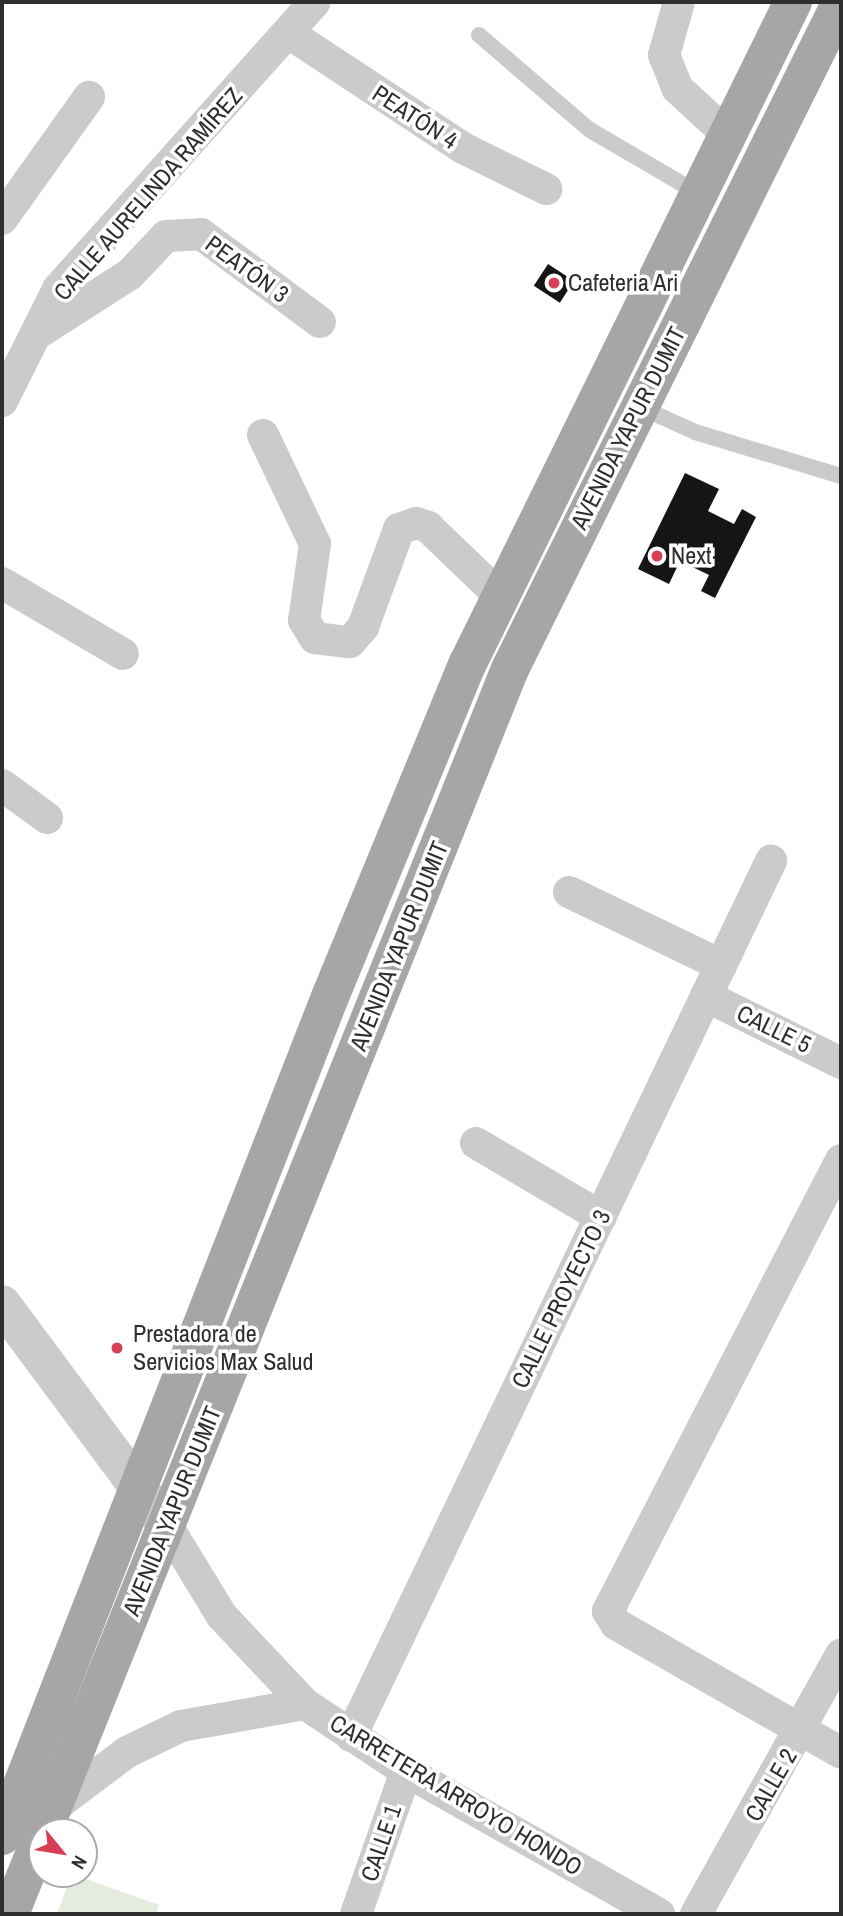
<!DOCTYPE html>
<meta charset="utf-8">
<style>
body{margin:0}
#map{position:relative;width:843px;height:1916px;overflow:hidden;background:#fff;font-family:"Archivo Narrow",sans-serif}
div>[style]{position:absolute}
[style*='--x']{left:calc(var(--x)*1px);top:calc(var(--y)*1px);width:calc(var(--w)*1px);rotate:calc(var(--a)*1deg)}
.green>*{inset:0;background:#e5ebdd}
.building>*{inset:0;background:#151515;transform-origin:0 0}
.service>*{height:16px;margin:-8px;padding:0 8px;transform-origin:8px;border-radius:8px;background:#cbcbcb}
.minor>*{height:32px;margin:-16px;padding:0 16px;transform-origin:16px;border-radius:16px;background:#cbcbcb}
.tertiary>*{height:38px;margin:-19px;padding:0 19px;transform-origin:19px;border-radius:19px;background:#cbcbcb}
.primary>*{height:38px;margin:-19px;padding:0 19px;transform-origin:19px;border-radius:19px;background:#a6a6a6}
.dots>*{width:19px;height:19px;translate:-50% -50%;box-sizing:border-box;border:4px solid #fff;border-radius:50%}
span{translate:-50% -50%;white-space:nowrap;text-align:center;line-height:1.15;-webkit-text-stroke:7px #fff;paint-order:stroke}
.street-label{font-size:24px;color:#2e2e2e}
.poi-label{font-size:24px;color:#2e2e2e}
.left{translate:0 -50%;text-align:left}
.frame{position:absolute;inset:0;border:4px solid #2e2e2e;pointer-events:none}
.north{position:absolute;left:28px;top:1818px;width:70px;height:70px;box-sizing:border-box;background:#fff;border:2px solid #ababab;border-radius:50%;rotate:120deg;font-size:19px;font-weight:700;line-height:28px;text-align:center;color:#2e2e2e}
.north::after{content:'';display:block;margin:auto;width:24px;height:32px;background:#d73f54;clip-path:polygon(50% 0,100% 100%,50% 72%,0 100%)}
</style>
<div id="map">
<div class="green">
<div style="clip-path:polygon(72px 1874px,159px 1905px,156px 1914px,57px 1914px)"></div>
</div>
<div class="building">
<div style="left:548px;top:264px;width:31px;height:26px;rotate:33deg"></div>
<div style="clip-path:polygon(685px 473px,719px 489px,708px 511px,734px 524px,742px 509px,756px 517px,715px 598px,701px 591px,709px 575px,680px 561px,669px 584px,638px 569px)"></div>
</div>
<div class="service">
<div style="--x:479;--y:35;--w:146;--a:40.6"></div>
<div style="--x:590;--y:130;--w:123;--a:30.3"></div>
<div style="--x:640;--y:407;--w:60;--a:24.4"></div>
<div style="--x:695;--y:432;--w:152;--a:16.8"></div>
</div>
<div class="minor">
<div style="--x:679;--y:2;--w:55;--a:105.8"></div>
<div style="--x:664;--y:55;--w:35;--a:68"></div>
<div style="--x:677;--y:88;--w:67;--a:42.6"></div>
<div style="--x:290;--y:34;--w:207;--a:33.4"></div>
<div style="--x:463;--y:148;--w:93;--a:26.3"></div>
<div style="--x:2;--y:219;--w:150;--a:-54.5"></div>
<div style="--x:35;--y:335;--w:113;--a:-32.7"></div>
<div style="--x:130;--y:274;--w:52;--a:-46.5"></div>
<div style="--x:166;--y:236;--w:35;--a:-3"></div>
<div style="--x:201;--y:234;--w:148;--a:36.5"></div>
<div style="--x:2;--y:401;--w:125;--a:-63.4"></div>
<div style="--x:58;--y:289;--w:385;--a:-48.2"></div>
<div style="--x:263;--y:435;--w:121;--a:64.5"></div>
<div style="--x:315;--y:544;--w:77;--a:98.2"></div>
<div style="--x:304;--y:620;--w:21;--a:59"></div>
<div style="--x:315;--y:638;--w:35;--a:7"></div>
<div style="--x:350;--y:642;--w:20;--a:-49"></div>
<div style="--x:363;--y:627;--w:104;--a:-69.8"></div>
<div style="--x:399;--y:529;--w:18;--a:-19"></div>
<div style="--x:416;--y:523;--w:13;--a:18"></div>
<div style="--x:428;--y:527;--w:100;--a:43.8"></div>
<div style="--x:2;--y:583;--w:140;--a:30.4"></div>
<div style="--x:2;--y:785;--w:56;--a:36.3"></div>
<div style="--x:569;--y:892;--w:169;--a:25.7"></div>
<div style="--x:706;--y:996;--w:151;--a:26.4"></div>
<div style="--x:476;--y:1143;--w:145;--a:30.6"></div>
<div style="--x:841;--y:1160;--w:508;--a:117.32"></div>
<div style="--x:608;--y:1611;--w:15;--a:58"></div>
<div style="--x:616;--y:1624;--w:259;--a:29.8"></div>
<div style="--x:167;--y:1526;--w:105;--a:58.6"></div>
<div style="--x:222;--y:1616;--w:121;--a:46.7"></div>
<div style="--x:305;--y:1704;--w:121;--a:33.6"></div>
<div style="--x:406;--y:1771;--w:291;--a:29.5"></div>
<div style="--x:351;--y:1736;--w:971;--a:-64.36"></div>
<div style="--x:50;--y:1810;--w:96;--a:-37"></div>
<div style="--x:127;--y:1752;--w:60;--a:-25.7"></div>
<div style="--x:181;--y:1726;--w:126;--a:-10.1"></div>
<div style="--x:356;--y:1914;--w:151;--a:-70.7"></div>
<div style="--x:696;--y:1914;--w:297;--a:-60.8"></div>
</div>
<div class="tertiary">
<div style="--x:2;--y:1304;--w:277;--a:53.4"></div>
</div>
<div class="primary">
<div style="--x:2;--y:1836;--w:901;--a:-68.65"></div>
<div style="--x:330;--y:997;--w:361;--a:-67.6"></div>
<div style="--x:468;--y:663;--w:737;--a:-63.82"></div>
<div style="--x:10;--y:1914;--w:1342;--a:-68.12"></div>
<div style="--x:510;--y:669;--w:745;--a:-63.61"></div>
</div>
<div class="dots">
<div style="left:554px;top:283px;background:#d73f54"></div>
<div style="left:657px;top:556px;background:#d73f54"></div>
<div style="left:117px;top:1348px;background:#d73f54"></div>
</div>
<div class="street-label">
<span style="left:415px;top:117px;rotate:33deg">PEATÓN 4</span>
<span style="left:148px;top:194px;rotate:-49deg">CALLE AURELINDA RAMÍREZ</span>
<span style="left:247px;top:269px;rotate:36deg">PEATÓN 3</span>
<span style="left:628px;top:428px;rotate:-63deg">AVENIDA YAPUR DUMIT</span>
<span style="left:399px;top:946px;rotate:-68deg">AVENIDA YAPUR DUMIT</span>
<span style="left:774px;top:1029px;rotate:26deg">CALLE 5</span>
<span style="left:561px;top:1299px;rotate:-64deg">CALLE PROYECTO 3</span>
<span style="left:172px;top:1511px;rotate:-68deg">AVENIDA YAPUR DUMIT</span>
<span style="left:771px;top:1785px;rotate:-60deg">CALLE 2</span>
<span style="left:456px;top:1795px;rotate:31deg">CARRETERA ARROYO HONDO</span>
<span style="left:381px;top:1843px;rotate:-71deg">CALLE 1</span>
</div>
<div class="poi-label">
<span class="left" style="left:568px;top:283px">Cafeteria Ari</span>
<span class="left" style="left:671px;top:556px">Next</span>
<span class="left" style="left:133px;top:1348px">Prestadora de<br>Servicios Max Salud</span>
</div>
<div class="frame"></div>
<div class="north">N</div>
</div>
